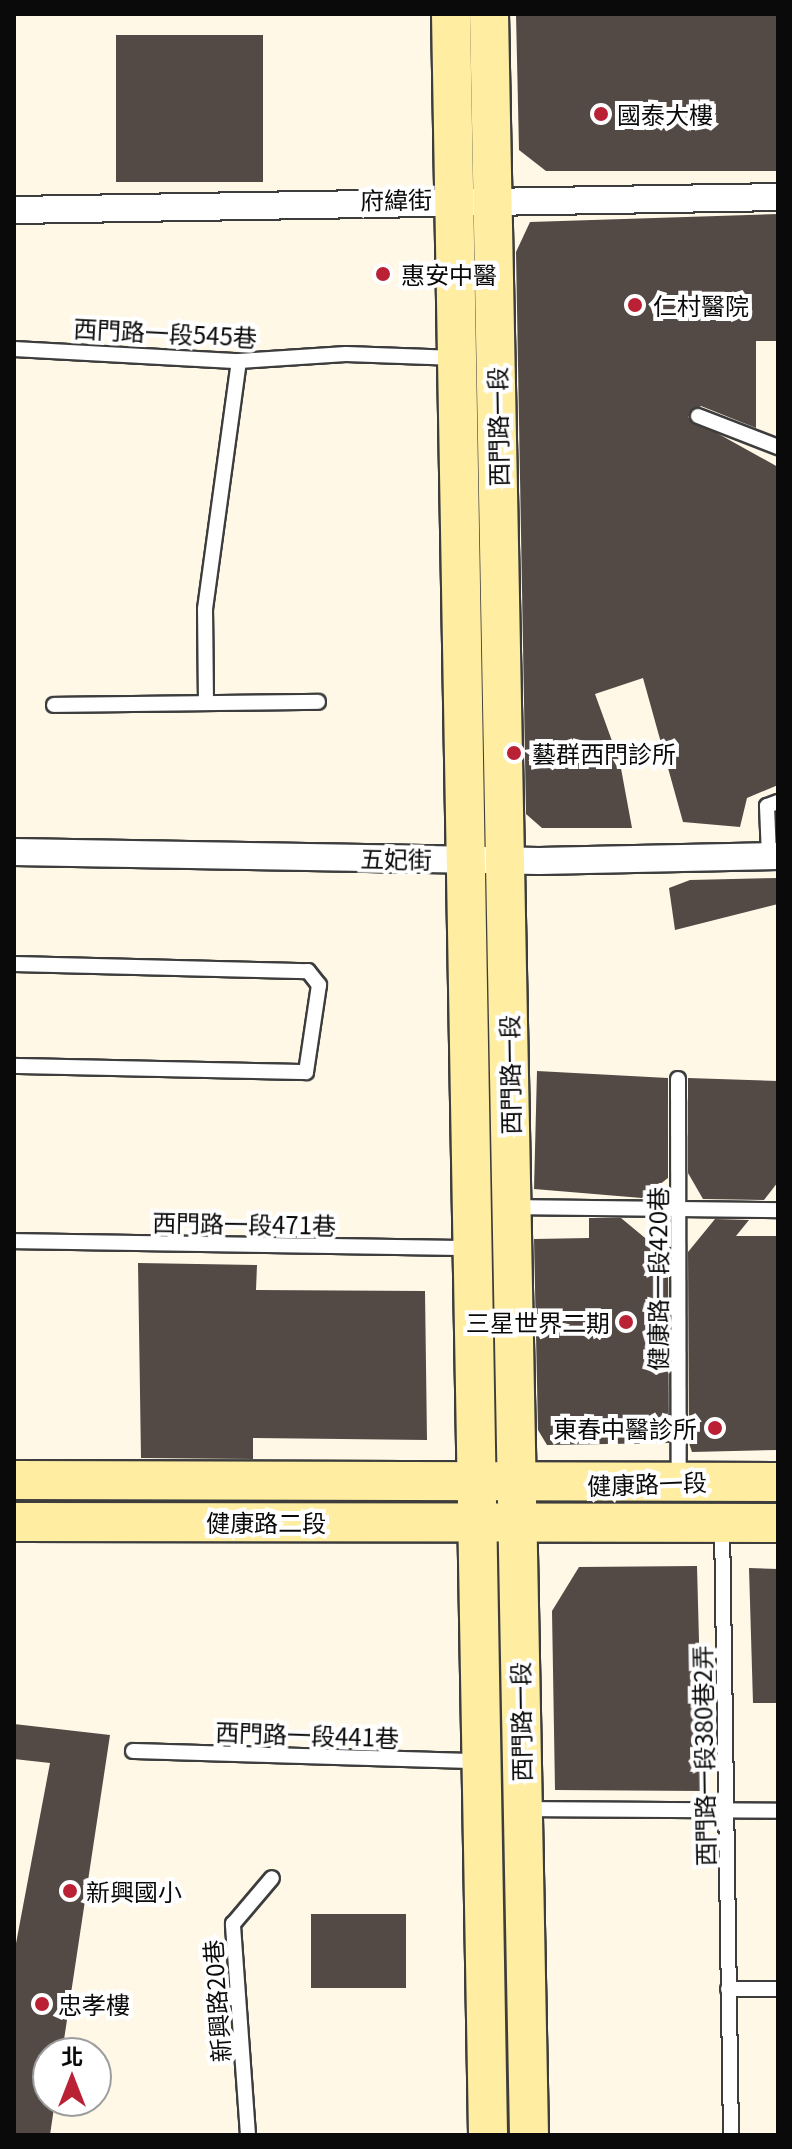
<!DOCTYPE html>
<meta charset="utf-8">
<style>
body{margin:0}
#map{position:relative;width:792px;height:2149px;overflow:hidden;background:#fff8e7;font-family:Georgia,"Noto Sans TC",serif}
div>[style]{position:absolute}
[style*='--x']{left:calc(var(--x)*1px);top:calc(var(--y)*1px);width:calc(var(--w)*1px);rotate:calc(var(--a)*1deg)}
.building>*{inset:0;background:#534a46;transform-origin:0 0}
.roads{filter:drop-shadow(2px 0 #3d3d3d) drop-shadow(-2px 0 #3d3d3d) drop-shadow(0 2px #3d3d3d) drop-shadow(0 -2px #3d3d3d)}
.lane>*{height:14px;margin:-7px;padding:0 7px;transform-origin:7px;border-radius:7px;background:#fff}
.street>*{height:26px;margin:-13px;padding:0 13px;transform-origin:13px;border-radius:13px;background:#fff}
.secondary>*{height:38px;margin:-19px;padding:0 19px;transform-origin:19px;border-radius:19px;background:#ffeda2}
.dots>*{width:22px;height:22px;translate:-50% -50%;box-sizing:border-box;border:4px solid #fff;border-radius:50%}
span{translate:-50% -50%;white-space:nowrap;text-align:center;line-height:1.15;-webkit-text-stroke:8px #fff;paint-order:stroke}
.poi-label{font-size:24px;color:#0a0a0a}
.left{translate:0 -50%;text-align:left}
.right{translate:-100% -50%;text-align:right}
.street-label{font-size:24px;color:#0a0a0a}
.frame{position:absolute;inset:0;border:16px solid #0a0a0a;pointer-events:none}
.north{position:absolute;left:32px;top:2037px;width:80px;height:80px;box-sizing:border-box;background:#fff;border:2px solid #9d9d9d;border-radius:50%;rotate:0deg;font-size:22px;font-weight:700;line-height:32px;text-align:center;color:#0a0a0a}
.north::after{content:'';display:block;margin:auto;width:28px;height:36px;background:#bb2135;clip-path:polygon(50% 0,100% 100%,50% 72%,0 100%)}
</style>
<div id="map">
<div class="building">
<div style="clip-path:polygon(516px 14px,778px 14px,778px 171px,546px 171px,519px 150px)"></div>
<div style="left:263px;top:35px;width:147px;height:147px;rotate:90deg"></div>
<div style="clip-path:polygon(778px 214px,778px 341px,756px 341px,756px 428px,701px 406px,688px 417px,778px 467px,778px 785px,747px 798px,740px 827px,683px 822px,643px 678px,595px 694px,620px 763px,632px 828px,542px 828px,526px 814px,516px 252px,530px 222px)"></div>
<div style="clip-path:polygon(778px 878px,778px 904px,675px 930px,669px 888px,690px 880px)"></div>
<div style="clip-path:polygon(537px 1071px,668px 1078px,668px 1178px,642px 1198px,534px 1189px)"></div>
<div style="clip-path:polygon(688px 1078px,778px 1081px,778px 1182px,764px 1200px,703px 1199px,688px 1173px)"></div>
<div style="clip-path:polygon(589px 1218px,621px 1218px,668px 1257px,669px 1443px,547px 1445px,538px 1430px,534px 1239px,589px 1238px)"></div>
<div style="clip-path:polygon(715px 1219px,749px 1220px,736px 1236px,778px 1236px,778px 1450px,692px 1452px,689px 1443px,688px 1252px)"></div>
<div style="clip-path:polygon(138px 1263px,257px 1265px,256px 1290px,425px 1291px,427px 1440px,253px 1438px,253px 1459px,141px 1458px)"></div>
<div style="clip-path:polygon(697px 1566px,703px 1791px,555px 1790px,552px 1611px,579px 1567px)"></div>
<div style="clip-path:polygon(749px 1568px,778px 1569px,778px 1703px,753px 1703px)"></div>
<div style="clip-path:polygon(14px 1724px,110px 1735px,62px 2053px,48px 2053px,48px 2101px,55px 2101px,50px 2135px,14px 2135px,14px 1954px,50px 1763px,14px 1759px)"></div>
<div style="left:311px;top:1914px;width:95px;height:74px"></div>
</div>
<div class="roads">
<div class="lane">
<div style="--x:14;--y:349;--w:225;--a:3.1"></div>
<div style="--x:239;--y:361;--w:107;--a:-3.7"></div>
<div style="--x:346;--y:354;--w:111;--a:2.1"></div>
<div style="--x:698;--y:416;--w:86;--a:21.2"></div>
<div style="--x:206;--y:703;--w:94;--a:-90.6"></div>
<div style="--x:205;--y:609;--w:250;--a:-82.2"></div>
<div style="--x:54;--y:705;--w:264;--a:-0.7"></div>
<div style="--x:769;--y:856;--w:50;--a:-92.3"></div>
<div style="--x:767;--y:806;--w:12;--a:-20"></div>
<div style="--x:14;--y:964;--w:294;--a:1.4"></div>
<div style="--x:308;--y:971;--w:18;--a:52"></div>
<div style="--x:319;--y:985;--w:88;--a:98.5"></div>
<div style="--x:306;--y:1072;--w:292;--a:-178.8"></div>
<div style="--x:678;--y:1079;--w:400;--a:89.9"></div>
<div style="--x:514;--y:1207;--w:264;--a:0.7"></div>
<div style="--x:14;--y:1241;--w:456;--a:0.9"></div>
<div style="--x:722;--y:1523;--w:612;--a:89.16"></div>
<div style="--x:133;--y:1751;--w:347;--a:1.7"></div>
<div style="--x:522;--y:1809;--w:256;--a:0.4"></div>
<div style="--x:728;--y:1989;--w:50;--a:0"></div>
<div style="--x:248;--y:2135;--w:212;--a:-94.1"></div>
<div style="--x:233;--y:1924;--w:60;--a:-49.7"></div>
</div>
<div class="street">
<div style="--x:14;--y:210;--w:764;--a:-0.97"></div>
<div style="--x:14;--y:852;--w:525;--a:0.98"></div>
<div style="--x:539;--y:861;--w:239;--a:-1.2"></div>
</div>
<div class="secondary">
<div style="--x:451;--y:14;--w:2121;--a:89"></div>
<div style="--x:489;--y:14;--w:2121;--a:88.92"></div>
<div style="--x:14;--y:1480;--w:764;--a:0.15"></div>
<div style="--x:14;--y:1522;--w:764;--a:0.07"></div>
</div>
</div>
<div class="dots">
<div style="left:601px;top:114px;background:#bb2135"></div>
<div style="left:383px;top:274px;background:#bb2135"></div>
<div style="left:635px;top:305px;background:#bb2135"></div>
<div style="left:514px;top:753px;background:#bb2135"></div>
<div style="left:626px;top:1322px;background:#bb2135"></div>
<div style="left:715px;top:1428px;background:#bb2135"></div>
<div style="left:70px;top:1891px;background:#bb2135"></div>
<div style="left:42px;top:2004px;background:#bb2135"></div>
</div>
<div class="poi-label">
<span class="left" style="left:617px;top:114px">國泰大樓</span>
<span class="left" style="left:401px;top:274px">惠安中醫</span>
<span class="left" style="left:653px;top:305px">仁村醫院</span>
<span class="left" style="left:532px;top:753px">藝群西門診所</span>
<span class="right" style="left:610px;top:1322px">三星世界二期</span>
<span class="right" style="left:697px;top:1428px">東春中醫診所</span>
<span class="left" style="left:86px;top:1891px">新興國小</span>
<span class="left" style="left:58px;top:2004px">忠孝樓</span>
</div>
<div class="street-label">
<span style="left:396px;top:199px;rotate:-1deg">府緯街</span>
<span style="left:165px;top:332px;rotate:3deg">西門路一段545巷</span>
<span style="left:497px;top:427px;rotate:-91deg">西門路一段</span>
<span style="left:396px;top:858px;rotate:1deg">五妃街</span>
<span style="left:509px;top:1075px;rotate:-91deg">西門路一段</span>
<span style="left:244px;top:1223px;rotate:1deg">西門路一段471巷</span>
<span style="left:657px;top:1279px;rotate:-90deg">健康路一段420巷</span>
<span style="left:647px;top:1483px;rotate:-2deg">健康路一段</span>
<span style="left:266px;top:1522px">健康路二段</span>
<span style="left:520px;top:1722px;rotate:-91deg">西門路一段</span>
<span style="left:307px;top:1734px;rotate:2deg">西門路一段441巷</span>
<span style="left:703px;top:1756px;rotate:-91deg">西門路一段380巷2弄</span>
<span style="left:216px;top:2001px;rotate:-94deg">新興路20巷</span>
</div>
<div class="frame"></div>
<div class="north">北</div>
</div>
